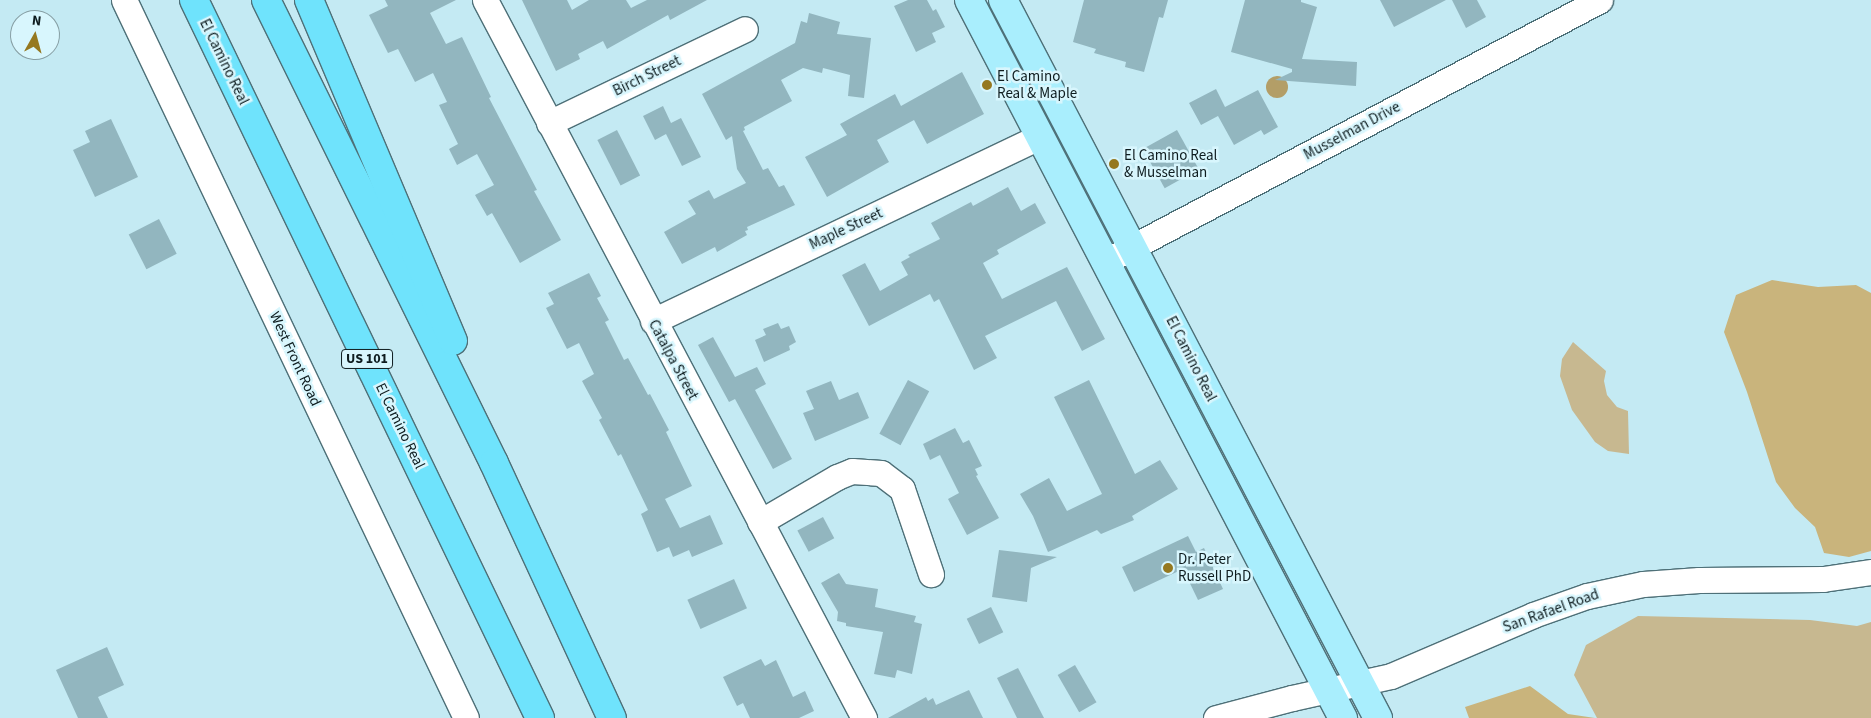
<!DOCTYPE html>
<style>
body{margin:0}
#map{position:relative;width:1871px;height:718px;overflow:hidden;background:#c4eaf3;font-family:"Source Sans 3",sans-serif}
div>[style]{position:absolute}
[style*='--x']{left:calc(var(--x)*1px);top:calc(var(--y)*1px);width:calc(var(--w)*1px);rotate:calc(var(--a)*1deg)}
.green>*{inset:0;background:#c7b890}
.forest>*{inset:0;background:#c9b47c}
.water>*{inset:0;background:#b39e67}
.round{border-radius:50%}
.building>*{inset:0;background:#92b6bf;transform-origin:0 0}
.roads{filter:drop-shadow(1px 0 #4e7078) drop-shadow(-1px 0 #4e7078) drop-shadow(0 1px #4e7078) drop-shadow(0 -1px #4e7078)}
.minor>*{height:25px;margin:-12.5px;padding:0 12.5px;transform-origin:12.5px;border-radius:12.5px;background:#fff}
.major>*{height:28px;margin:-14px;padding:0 14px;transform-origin:14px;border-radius:14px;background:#a9eefd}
.highway>*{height:28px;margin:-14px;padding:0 14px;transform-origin:14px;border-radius:14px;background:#6fe3fc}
.dots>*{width:14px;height:14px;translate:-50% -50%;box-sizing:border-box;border:2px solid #d8f6fd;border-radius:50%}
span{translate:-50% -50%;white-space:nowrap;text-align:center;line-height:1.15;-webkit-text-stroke:5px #d8f6fd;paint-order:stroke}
.shield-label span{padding:1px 4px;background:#d8f6fd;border:1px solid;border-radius:4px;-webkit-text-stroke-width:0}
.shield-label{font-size:14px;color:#0e1c1f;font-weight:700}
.street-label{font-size:15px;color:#0e1c1f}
.poi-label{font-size:15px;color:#0e1c1f}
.left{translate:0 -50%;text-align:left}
.north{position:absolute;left:10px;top:10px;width:50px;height:50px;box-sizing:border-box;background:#d8f6fd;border:1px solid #879fa4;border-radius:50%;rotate:7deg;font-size:14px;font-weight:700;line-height:20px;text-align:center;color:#0e1c1f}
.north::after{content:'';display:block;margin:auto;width:18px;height:22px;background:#957820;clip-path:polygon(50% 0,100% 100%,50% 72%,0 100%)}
</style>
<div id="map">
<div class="green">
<div style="clip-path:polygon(1573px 342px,1606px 371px,1604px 381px,1607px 395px,1617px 407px,1628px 411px,1629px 454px,1608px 451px,1595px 442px,1572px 410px,1560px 376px,1562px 359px)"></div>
<div style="clip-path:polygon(1638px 616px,1810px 620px,1857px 626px,1871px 622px,1871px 718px,1597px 718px,1574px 675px,1586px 645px)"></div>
</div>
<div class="forest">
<div style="clip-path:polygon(1772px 280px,1818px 287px,1856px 285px,1871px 293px,1871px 551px,1849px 557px,1824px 553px,1815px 527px,1795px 508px,1776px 482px,1747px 392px,1724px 332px,1736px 295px)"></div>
<div style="clip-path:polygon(1530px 686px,1568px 714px,1595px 718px,1469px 718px,1465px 707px)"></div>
</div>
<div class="water">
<div class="round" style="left:1266px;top:76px;width:22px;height:22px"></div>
</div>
<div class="building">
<div style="clip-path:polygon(385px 0,456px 0,430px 13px,446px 44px,462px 37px,491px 97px,489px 98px,537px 190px,534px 191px,561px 240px,520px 263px,492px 213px,487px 216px,475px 195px,494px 185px,477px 154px,457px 165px,449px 149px,458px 144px,439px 105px,447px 102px,433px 73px,415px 82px,398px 49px,388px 53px,369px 15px,388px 6px)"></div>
<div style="clip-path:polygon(522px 0,567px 0,572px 10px,589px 0,626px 0,631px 8px,647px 0,707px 0,670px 20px,668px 15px,607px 49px,603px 41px,578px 54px,580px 59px,556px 71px)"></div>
<div style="clip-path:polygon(908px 0,927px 0,933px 11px,936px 9px,945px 27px,932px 33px,936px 42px,916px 52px,894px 6px)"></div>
<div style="clip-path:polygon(1084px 0,1168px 0,1163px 18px,1159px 17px,1144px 72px,1125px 67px,1126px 62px,1094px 53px,1096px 49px,1073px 42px)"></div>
<div style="clip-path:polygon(1245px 0,1301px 0,1301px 2px,1317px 7px,1302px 59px,1357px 62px,1356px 86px,1275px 80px,1292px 72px,1292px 69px,1231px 52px)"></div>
<div style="clip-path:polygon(1380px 0,1446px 0,1394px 27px)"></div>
<div style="clip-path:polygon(1452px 0,1477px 0,1486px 17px,1466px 28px)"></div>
<div style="clip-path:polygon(809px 13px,840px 22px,837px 34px,871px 38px,864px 98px,848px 96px,850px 75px,823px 68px,822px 73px,803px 68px,781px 80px,792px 101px,744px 127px,745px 130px,743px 131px,763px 170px,768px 168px,779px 187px,784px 185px,795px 205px,747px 227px,748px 230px,745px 231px,747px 235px,717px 252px,715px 247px,682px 264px,664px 232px,696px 214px,688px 201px,709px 190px,714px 199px,746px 183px,737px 169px,732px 136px,726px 140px,702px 94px,795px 43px,801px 21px,807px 23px)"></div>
<div style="clip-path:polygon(962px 72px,984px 114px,927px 144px,914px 120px,877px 140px,889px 162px,827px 197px,805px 157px,847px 135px,840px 124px,895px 94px,901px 106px)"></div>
<div style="clip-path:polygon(1216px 89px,1225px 107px,1258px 90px,1278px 127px,1264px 135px,1261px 130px,1234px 145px,1218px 116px,1201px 125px,1189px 103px)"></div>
<div style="clip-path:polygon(663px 106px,671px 123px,681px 118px,701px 157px,682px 166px,666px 134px,655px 140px,643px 116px)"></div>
<div style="clip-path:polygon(111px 119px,138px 177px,95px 197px,73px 150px,90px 142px,85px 131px)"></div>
<div style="left:617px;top:130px;width:51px;height:22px;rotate:63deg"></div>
<div style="left:1177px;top:130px;width:45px;height:39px;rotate:61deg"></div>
<div style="clip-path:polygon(1008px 187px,1021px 211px,1035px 203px,1046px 223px,997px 250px,999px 254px,983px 263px,1002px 299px,1067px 267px,1105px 339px,1082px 351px,1056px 301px,985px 336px,997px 358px,974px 370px,939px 299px,934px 302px,930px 294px,869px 326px,842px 275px,865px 263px,880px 291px,908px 275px,901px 262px,910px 257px,908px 255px,940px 239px,931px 223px,971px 202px,973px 206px)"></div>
<div style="left:159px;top:219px;width:39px;height:34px;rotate:63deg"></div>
<div style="clip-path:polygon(589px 273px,601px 296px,597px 298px,609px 320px,605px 322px,624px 360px,628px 358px,648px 395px,650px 394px,669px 430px,666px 432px,692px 486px,665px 499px,680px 528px,710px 515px,723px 544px,692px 557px,689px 550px,673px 557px,669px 547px,657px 552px,641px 514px,648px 510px,621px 454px,618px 456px,599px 420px,602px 418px,582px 381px,594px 374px,579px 343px,567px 349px,546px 308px,554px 304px,548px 293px)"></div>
<div style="clip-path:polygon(778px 323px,781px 329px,789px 326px,796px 342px,789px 346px,790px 350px,764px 362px,755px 340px,766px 335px,763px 329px)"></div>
<div style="clip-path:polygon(713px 337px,735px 377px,757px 367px,766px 384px,755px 390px,792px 459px,773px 469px,735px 399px,729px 402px,698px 345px)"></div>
<div style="left:908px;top:380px;width:24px;height:61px;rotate:28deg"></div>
<div style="clip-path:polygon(1089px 380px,1135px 474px,1160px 460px,1178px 489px,1132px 516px,1134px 520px,1101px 534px,1097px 530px,1048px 552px,1033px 516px,1020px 494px,1049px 478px,1067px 511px,1102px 494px,1054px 397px)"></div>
<div style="clip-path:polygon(831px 381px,839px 400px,858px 392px,869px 418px,815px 441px,803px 413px,814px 409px,806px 391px)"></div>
<div style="clip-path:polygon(955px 428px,963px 443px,969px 440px,982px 466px,975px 469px,978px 475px,976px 476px,999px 518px,967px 535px,948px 499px,959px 493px,940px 455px,930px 460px,923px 444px)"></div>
<div style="left:823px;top:517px;width:24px;height:29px;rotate:62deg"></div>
<div style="clip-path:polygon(1188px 536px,1196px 552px,1204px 548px,1223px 589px,1198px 600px,1183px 569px,1134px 592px,1122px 567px)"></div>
<div style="clip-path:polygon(999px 550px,1057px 557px,1031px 568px,1027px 602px,992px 597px)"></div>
<div style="clip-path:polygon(839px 573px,846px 584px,878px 589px,875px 607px,916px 616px,914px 622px,922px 624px,912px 674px,897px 670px,895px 678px,874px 674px,883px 632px,846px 626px,846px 623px,837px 621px,838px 612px,821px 583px)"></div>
<div style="left:734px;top:579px;width:32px;height:51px;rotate:66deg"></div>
<div style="left:991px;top:607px;width:28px;height:27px;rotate:64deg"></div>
<div style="clip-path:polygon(107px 647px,124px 685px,98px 697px,108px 718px,78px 718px,56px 670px)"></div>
<div style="clip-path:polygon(761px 659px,765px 666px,776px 660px,793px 697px,805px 691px,814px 711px,799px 718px,750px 718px,743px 703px,737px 706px,723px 677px)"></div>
<div style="left:1075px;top:665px;width:43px;height:20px;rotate:60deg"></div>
<div style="clip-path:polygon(1018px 668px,1044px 718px,1017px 718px,997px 678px)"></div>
<div style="clip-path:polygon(969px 690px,983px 718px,888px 718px,926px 697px,928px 701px,933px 698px,936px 705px)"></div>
</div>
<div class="roads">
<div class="minor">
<div style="--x:124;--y:0;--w:795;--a:64.53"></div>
<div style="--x:485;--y:0;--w:812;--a:62.17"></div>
<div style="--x:549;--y:123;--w:217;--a:-25.6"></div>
<div style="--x:1104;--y:262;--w:561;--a:-27.84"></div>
<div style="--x:653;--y:321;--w:428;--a:-25.5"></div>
<div style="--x:760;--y:522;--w:89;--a:-30.3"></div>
<div style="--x:837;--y:477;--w:16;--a:-22"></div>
<div style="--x:852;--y:471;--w:29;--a:4"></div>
<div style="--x:881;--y:473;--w:26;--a:37"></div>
<div style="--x:902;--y:489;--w:90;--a:71.2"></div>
<div style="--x:1216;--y:718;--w:79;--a:-14.7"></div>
<div style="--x:1292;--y:698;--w:101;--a:-12.5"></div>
<div style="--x:1391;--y:676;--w:155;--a:-23.2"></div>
<div style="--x:1533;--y:615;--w:57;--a:-19.4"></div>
<div style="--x:1587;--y:596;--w:57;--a:-12.1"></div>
<div style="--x:1643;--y:584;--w:56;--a:-4.1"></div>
<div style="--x:1699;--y:580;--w:124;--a:-0.5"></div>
<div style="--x:1823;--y:579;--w:49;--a:-8.3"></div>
</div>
<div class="major">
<div style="--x:969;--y:0;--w:810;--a:62.49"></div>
<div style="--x:1003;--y:0;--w:810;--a:62.42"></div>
</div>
<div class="highway">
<div style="--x:194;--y:0;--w:797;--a:64.27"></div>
<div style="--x:266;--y:0;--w:516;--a:63.78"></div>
<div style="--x:494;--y:463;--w:281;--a:65.2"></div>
<div style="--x:309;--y:0;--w:370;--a:67.1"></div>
</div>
</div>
<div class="dots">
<div style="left:987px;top:85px;background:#957820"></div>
<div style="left:1114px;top:164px;background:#957820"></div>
<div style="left:1168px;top:568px;background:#957820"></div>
</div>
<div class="shield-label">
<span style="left:367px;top:359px">US 101</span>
</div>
<div class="street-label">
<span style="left:224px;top:62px;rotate:64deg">El Camino Real</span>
<span style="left:647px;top:76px;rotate:-26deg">Birch Street</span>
<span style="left:1352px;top:131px;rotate:-28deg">Musselman Drive</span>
<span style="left:846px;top:229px;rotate:-25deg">Maple Street</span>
<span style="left:295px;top:359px;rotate:65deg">West Front Road</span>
<span style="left:1191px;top:359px;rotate:63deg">El Camino Real</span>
<span style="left:673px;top:360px;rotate:62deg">Catalpa Street</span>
<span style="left:400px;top:426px;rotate:64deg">El Camino Real</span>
<span style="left:1551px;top:611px;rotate:-20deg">San Rafael Road</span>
</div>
<div class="poi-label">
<span class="left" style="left:997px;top:85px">El Camino<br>Real &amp; Maple</span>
<span class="left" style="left:1124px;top:164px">El Camino Real<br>&amp; Musselman</span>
<span class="left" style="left:1178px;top:568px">Dr. Peter<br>Russell PhD</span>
</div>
<div class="north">N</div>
</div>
